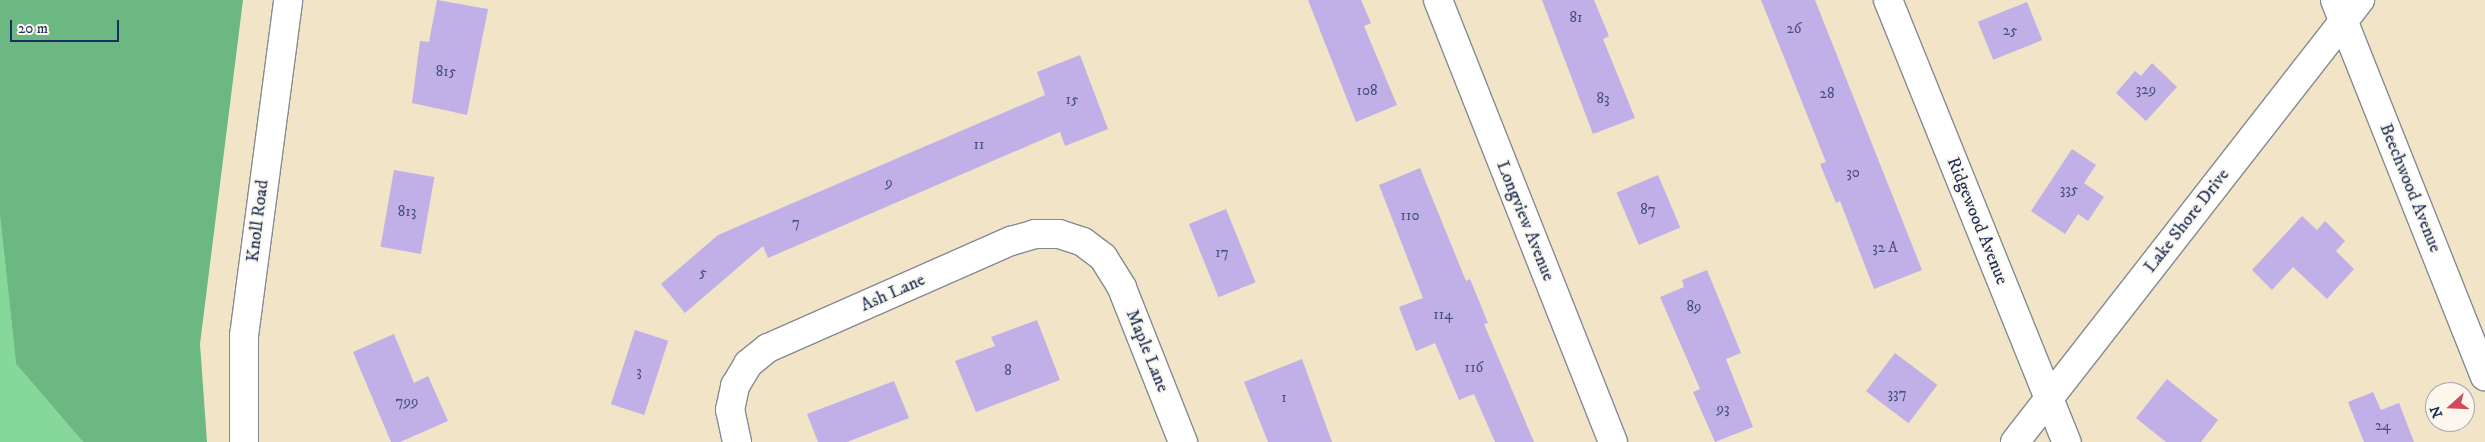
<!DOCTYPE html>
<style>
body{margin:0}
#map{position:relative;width:2485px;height:442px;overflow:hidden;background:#f2e4c7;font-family:"IM FELL DW Pica",serif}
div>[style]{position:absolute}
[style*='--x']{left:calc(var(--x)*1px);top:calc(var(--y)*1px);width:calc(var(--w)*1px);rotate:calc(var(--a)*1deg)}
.green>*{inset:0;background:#86d89a}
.forest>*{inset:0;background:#6cb882}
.building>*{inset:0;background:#c0b0e7;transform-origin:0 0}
.roads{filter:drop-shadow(1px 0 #868a92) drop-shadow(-1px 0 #868a92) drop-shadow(0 1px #868a92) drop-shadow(0 -1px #868a92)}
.minor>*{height:28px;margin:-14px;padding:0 14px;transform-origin:14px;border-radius:14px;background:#fff}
.tertiary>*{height:28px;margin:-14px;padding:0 14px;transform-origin:14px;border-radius:14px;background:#fff}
span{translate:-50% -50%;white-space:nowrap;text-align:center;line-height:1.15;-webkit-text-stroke:4.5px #fbf7ec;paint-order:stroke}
.number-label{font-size:15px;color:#444f80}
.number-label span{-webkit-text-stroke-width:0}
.street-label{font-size:18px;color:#1b2f5e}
.north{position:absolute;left:2425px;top:382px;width:50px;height:50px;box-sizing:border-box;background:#fbf7ec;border:1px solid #a1a7b3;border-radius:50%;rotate:250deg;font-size:14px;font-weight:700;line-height:20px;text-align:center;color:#1b2f5e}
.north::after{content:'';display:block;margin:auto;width:18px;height:22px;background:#d1495b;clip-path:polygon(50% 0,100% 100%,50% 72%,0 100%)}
.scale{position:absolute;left:10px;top:20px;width:109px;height:22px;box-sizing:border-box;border:2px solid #1b2f5e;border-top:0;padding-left:6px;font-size:15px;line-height:18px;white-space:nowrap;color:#1b2f5e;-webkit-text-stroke:4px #fbf7ec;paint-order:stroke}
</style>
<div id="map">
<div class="green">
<div style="clip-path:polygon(0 216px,16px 364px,83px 442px,0 442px)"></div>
</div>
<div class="forest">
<div style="clip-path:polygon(0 0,243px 0,200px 344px,207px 442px,83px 442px,16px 364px,0 216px)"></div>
</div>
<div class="building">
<div style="clip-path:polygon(437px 0,488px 9px,467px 115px,412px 103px,420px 41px,429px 42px)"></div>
<div style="clip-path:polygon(1308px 0,1361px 0,1371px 23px,1364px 26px,1397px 105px,1356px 122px)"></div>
<div style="clip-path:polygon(1542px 0,1594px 0,1609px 36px,1603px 39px,1635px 118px,1593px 134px)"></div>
<div style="clip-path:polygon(1761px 0,1815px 0,1922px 270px,1874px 289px,1840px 201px,1836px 203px,1820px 164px,1826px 162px)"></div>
<div style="left:2027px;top:2px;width:41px;height:53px;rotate:68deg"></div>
<div style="clip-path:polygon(1080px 55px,1108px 129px,1065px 146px,1060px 132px,768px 258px,763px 246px,685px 313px,661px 284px,718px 235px,1045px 95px,1037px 72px)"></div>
<div style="clip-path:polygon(2152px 63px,2177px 87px,2146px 121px,2116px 93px,2135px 71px,2141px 76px)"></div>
<div style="clip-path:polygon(2072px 149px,2096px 165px,2084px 183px,2104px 197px,2088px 221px,2078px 214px,2065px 234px,2031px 211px)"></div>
<div style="clip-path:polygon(1420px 168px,1466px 281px,1470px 279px,1488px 323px,1484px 324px,1534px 442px,1495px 442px,1474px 394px,1459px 400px,1435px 343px,1416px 351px,1399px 307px,1423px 298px,1379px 185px)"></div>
<div style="left:394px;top:170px;width:41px;height:78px;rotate:10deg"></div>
<div style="left:1658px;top:175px;width:57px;height:45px;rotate:67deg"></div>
<div style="left:1226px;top:209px;width:79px;height:40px;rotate:68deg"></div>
<div style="clip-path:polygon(2302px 216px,2317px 230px,2325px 221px,2345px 241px,2336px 251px,2354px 269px,2327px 299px,2293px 267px,2272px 290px,2252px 270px)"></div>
<div style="clip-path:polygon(1707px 270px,1741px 353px,1726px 359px,1753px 427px,1715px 442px,1693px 392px,1700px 389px,1660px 297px,1684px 287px,1682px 280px)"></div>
<div style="clip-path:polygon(1037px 320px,1060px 380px,976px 412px,955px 361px,995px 346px,991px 337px)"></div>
<div style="left:635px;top:330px;width:35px;height:78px;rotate:18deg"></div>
<div style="clip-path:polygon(394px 334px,414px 383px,428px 376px,448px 421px,400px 442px,391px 442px,353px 352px)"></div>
<div style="left:1895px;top:353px;width:53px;height:48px;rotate:37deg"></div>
<div style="clip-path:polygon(1302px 359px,1332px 442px,1268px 442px,1244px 382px)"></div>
<div style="clip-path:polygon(2167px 379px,2218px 420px,2201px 442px,2166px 442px,2136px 418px)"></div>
<div style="clip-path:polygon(894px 381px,909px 418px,847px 442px,818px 442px,807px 414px)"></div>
<div style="clip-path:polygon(2373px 392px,2381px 410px,2399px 403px,2414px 442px,2364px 442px,2348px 402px)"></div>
</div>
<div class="roads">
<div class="minor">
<div style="--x:1438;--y:0;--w:475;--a:68.4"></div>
<div style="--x:1888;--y:0;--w:477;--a:68"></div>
<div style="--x:2335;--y:0;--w:405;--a:68.3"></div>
<div style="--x:737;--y:442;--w:33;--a:-102"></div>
<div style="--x:730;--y:410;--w:25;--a:-78"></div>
<div style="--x:735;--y:386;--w:26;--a:-59"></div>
<div style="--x:748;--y:364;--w:26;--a:-39"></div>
<div style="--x:768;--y:348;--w:266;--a:-23.8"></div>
<div style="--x:1011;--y:241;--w:25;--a:-16"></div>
<div style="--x:1035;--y:234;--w:24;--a:0"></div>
<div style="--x:1059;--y:234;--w:25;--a:18"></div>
<div style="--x:1083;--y:242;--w:25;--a:37"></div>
<div style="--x:1103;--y:257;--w:36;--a:58"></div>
<div style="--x:1122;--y:288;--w:166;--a:68.4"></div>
</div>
<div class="tertiary">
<div style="--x:244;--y:442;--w:106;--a:-90"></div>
<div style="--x:244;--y:336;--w:339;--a:-82.5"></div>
<div style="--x:2015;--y:442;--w:561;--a:-52.03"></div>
</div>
</div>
<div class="number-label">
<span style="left:1576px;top:18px">81</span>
<span style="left:1794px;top:29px">26</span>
<span style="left:2010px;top:31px">25</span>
<span style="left:446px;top:72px">815</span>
<span style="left:2146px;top:90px">329</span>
<span style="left:1367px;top:91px">108</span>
<span style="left:1827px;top:94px">28</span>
<span style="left:1603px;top:99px">83</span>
<span style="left:1072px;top:100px">15</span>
<span style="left:979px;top:145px">11</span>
<span style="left:1853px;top:173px">30</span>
<span style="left:889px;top:183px">9</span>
<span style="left:2069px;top:190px">335</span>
<span style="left:1648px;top:210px">87</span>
<span style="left:407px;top:212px">813</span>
<span style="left:1410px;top:216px">110</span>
<span style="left:796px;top:223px">7</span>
<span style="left:1885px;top:248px">32 A</span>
<span style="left:1222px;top:253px">17</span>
<span style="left:703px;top:273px">5</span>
<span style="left:1694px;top:307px">89</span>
<span style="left:1443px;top:315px">114</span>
<span style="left:1474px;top:368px">116</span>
<span style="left:1008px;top:371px">8</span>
<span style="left:639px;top:372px">3</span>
<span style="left:1897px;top:394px">337</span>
<span style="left:1284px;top:398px">1</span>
<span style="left:407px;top:402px">799</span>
<span style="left:1723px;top:409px">93</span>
<span style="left:2383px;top:426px">24</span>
</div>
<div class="street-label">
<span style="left:2410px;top:188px;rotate:68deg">Beechwood Avenue</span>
<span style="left:258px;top:221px;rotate:-83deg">Knoll Road</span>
<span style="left:1525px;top:221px;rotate:68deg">Longview Avenue</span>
<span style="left:1977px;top:221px;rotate:68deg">Ridgewood Avenue</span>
<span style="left:2187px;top:221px;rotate:-52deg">Lake Shore Drive</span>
<span style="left:893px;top:293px;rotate:-24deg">Ash Lane</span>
<span style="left:1147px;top:351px;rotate:68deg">Maple Lane</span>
</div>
<div class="north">N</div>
<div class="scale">20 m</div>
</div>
